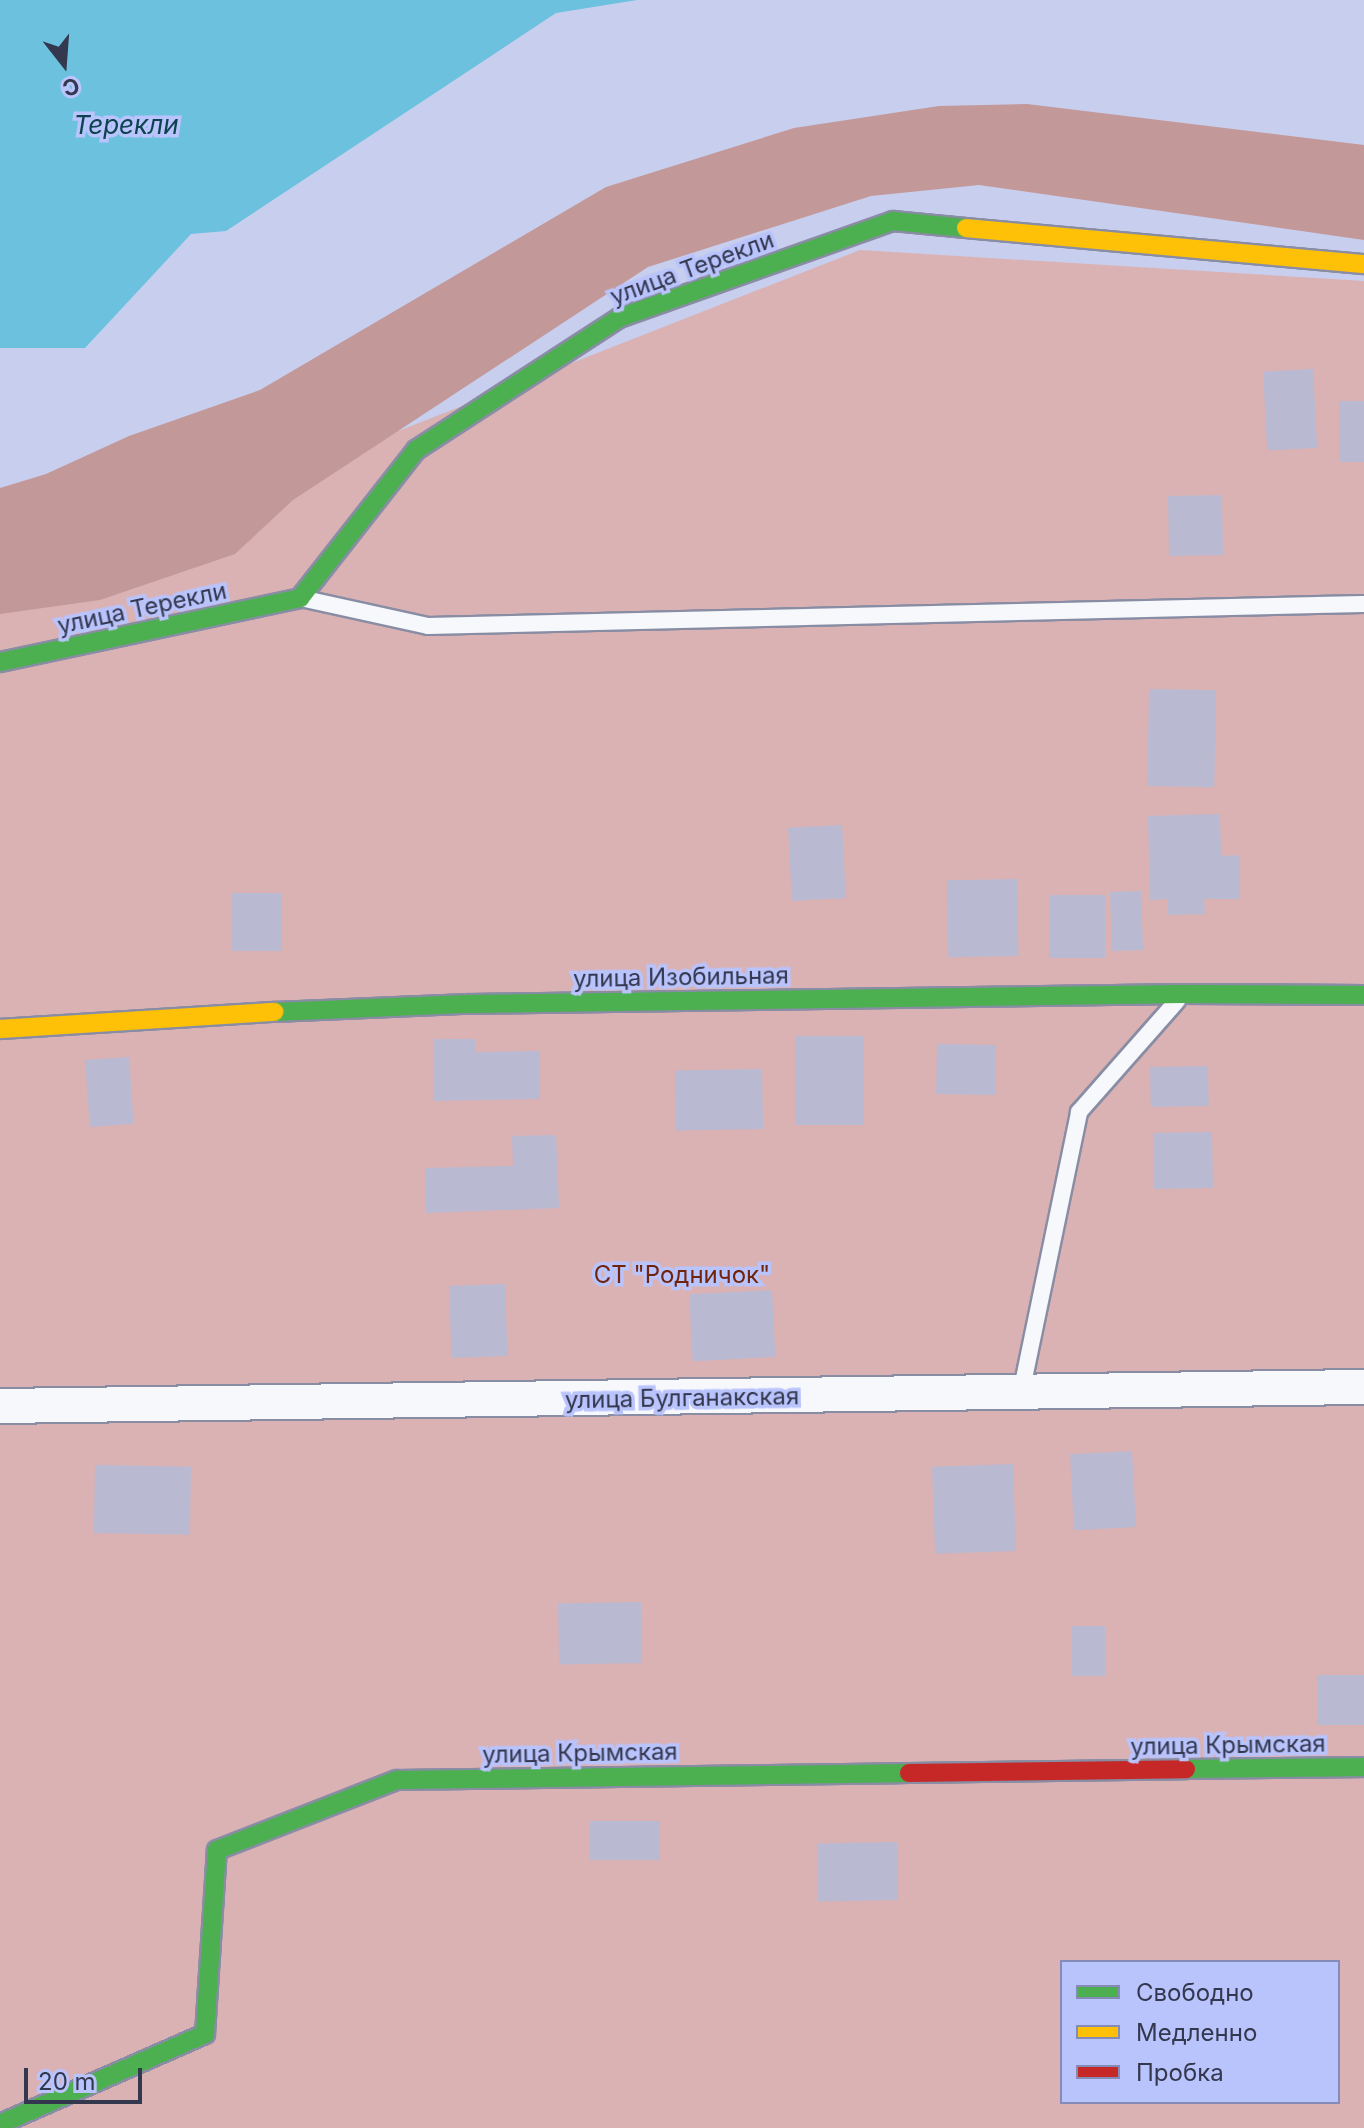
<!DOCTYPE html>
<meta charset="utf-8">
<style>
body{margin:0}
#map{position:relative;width:1364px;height:2128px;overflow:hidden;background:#c8ceed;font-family:Inter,sans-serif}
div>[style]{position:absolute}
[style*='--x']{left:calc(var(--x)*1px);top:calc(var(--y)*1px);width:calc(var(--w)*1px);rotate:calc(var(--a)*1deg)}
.green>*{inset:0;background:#dab2b4}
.forest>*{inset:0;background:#c39899}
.water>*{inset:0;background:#6bc1de}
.building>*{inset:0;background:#b9b9d2;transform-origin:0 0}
.roads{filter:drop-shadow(2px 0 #898da4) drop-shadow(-2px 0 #898da4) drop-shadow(0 2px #898da4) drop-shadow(0 -2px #898da4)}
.lane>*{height:16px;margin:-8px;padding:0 8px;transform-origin:8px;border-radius:8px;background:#f7f8fc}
.street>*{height:34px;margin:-17px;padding:0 17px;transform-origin:17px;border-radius:17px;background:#f7f8fc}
.fast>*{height:18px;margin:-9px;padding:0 9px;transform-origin:9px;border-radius:9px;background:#4caf50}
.slow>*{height:18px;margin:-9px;padding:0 9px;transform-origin:9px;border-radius:9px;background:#ffc107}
.jam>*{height:18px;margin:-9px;padding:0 9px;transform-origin:9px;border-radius:9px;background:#c62828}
span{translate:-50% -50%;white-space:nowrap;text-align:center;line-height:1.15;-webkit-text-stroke:7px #b9c3fc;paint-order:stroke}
.street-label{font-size:24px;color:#34384f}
.park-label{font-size:24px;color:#71240c}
.water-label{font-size:26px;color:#0d434f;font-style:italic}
.legend{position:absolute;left:1060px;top:1960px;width:280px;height:144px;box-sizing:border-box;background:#b9c3fc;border:2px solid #848bb7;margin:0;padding:10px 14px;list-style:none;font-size:24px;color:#34384f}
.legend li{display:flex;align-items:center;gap:16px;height:40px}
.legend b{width:40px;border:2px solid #848bb7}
.north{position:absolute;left:24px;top:24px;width:80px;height:80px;-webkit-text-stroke:6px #b9c3fc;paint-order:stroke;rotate:163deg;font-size:22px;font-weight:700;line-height:32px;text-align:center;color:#34384f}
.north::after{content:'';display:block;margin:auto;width:28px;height:36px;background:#34384f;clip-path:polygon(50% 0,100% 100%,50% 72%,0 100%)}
.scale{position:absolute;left:24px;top:2068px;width:118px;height:36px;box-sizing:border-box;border:4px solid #34384f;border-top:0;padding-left:10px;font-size:24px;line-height:28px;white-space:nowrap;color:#34384f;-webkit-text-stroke:6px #b9c3fc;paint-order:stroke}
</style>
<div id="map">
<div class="green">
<div style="clip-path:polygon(evenodd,860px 250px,1364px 281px,1364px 2128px,0 2128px,0 587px,860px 250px,1062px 1962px,1338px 1962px,1338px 2102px,1062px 2102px,1062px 1962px)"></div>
</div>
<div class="forest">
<div style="clip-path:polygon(1027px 104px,1364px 145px,1364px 240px,979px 185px,871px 196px,648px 267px,293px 500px,235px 554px,100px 600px,0 614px,0 488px,46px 474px,129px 436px,260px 390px,606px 187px,794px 128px,939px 106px)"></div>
</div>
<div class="water">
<div style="clip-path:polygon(0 0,637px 0,556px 13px,226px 231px,191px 234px,85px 348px,0 348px)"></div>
</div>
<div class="building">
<div style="left:1313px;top:369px;width:79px;height:50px;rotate:87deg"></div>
<div style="left:1339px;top:401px;width:25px;height:61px"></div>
<div style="left:1222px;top:495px;width:60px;height:54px;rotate:89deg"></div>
<div style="left:1149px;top:689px;width:67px;height:97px;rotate:1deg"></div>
<div style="clip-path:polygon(1220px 814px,1221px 856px,1240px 855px,1240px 899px,1204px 899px,1205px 914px,1168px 915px,1168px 899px,1150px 900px,1148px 816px)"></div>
<div style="left:842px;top:825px;width:73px;height:54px;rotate:87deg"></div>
<div style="left:1017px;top:879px;width:77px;height:70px;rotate:89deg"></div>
<div style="left:1141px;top:891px;width:59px;height:31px;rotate:88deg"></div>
<div style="left:232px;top:893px;width:50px;height:58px"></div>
<div style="left:1049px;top:895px;width:56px;height:63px"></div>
<div style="left:795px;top:1036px;width:69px;height:89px"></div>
<div style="clip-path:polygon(433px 1039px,475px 1039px,475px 1052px,540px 1051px,540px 1099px,433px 1101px)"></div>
<div style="left:937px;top:1044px;width:59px;height:50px;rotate:1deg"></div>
<div style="left:129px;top:1057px;width:67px;height:44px;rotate:86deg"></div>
<div style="left:1208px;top:1066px;width:40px;height:58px;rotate:89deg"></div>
<div style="left:762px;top:1069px;width:60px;height:87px;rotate:89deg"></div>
<div style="left:1212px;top:1132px;width:56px;height:59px;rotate:89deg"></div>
<div style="clip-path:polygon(556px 1135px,559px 1208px,426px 1213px,425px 1168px,513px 1166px,512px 1136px)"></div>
<div style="left:505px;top:1284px;width:72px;height:56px;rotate:88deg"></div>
<div style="left:772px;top:1290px;width:67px;height:83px;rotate:87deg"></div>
<div style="left:1132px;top:1451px;width:76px;height:62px;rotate:87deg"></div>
<div style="left:1013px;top:1464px;width:87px;height:81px;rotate:88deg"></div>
<div style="left:95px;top:1465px;width:96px;height:68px;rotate:1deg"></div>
<div style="left:641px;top:1602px;width:61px;height:83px;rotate:89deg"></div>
<div style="left:1072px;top:1626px;width:33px;height:50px"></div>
<div style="left:1364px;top:1675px;width:50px;height:47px;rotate:90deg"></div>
<div style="left:660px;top:1821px;width:39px;height:70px;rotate:90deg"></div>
<div style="left:897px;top:1842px;width:58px;height:80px;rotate:89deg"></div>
</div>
<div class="roads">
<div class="lane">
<div style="--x:305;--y:599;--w:126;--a:12.4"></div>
<div style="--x:428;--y:626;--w:936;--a:-1.35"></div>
<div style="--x:1021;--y:1393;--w:287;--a:-78.3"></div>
<div style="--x:1079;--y:1112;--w:148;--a:-48.6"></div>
</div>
<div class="street">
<div style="--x:0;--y:1406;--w:1364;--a:-0.8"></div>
</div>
<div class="fast">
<div style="--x:0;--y:662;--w:307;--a:-12"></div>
<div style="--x:300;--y:598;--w:188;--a:-51.9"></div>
<div style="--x:416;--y:450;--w:242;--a:-33"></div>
<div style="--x:619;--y:318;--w:291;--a:-19.5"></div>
<div style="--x:893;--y:221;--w:73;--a:5.5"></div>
<div style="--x:274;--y:1012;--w:194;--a:-2.4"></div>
<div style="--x:468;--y:1004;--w:715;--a:-0.8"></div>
<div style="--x:1183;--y:994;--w:181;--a:0.3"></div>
<div style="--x:1186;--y:1769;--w:178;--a:-0.6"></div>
<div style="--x:0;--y:2124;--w:224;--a:-23.7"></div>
<div style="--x:205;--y:2034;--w:184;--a:-86.3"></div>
<div style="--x:217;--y:1850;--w:193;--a:-21.3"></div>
<div style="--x:397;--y:1780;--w:512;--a:-0.78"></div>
</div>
<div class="slow">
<div style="--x:966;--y:228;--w:400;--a:5.2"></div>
<div style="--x:0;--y:1029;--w:275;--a:-3.6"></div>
</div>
<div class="jam">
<div style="--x:909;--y:1773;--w:277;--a:-0.8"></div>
</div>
</div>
<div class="street-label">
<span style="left:692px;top:268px;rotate:-20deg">улица Терекли</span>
<span style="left:142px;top:608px;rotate:-12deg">улица Терекли</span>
<span style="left:681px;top:977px;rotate:-1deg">улица Изобильная</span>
<span style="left:682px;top:1398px;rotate:-1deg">улица Булганакская</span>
<span style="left:1228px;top:1745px;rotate:-1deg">улица Крымская</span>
<span style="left:580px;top:1753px;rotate:-1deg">улица Крымская</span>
</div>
<div class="park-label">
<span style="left:682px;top:1275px">СТ "Родничок"</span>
</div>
<div class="water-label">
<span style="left:126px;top:125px">Терекли</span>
</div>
<ul class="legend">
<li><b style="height:10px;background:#4caf50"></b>Свободно</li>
<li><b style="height:10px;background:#ffc107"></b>Медленно</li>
<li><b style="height:10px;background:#c62828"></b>Пробка</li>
</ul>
<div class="north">С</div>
<div class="scale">20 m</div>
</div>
